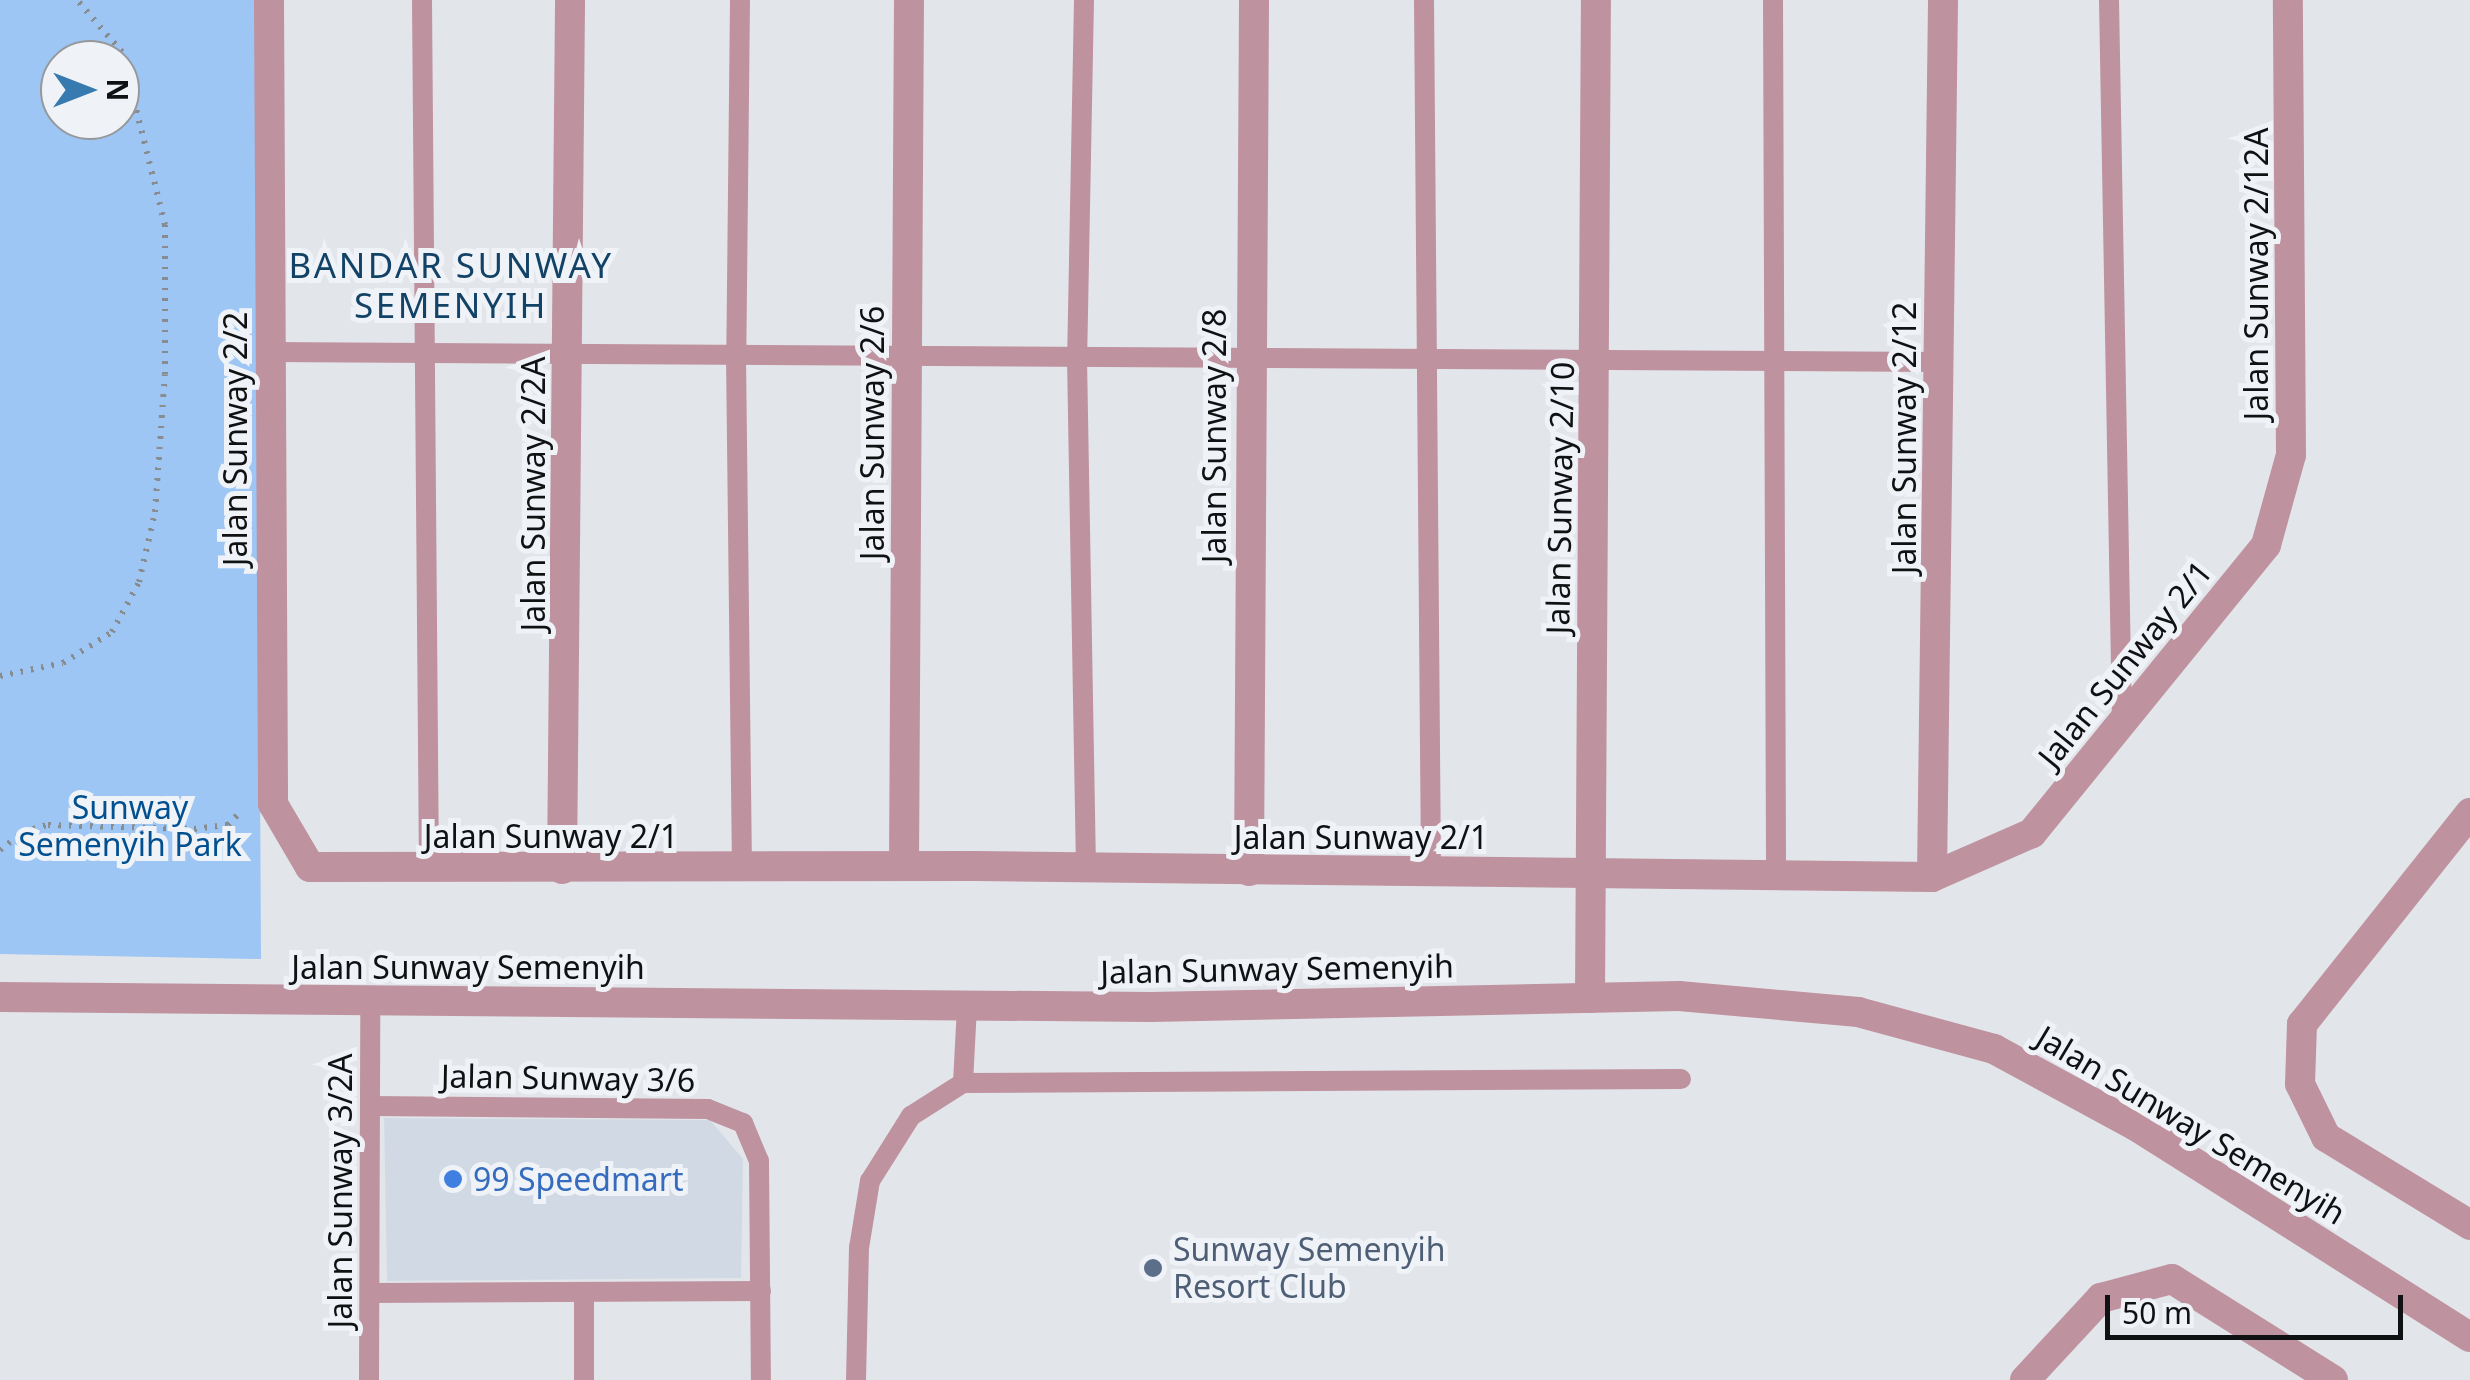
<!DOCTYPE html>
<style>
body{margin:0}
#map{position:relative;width:2470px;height:1380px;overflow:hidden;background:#e2e6ea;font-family:"Noto Sans",sans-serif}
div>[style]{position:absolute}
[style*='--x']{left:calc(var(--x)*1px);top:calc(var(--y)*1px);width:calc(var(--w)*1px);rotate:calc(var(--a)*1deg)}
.built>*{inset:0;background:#d1dae4}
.green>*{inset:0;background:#9dc6f4}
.path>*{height:6px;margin-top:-3px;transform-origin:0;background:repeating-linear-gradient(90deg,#898c8e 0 2.5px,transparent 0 10.5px)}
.lane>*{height:20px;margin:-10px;padding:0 10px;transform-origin:10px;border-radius:10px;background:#bf929f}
.street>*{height:30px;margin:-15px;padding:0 15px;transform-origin:15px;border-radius:15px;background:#bf929f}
.dots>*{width:28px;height:28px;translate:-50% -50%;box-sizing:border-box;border:5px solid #eff3f8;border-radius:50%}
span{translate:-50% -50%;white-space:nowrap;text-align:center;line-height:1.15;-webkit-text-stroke:10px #eff3f8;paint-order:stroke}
.street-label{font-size:32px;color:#101112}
.park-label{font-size:32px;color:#035091}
.shop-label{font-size:32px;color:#366cbe}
.left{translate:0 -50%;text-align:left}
.service-label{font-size:32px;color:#4e5e75}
.neighbourhood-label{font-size:35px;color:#124266;letter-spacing:2.5px}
.north{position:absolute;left:40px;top:40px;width:100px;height:100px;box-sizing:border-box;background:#eff3f8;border:2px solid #96999c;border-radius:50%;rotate:90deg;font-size:28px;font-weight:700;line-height:40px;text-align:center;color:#101112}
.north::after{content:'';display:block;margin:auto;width:35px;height:45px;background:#377ab0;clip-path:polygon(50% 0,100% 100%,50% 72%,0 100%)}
.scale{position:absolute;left:2105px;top:1295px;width:298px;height:45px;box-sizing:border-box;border:5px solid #101112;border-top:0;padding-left:12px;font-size:30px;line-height:35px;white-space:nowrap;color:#101112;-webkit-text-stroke:8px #eff3f8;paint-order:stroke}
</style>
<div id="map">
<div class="built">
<div style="clip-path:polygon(384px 1118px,710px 1120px,743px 1159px,741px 1278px,387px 1281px)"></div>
</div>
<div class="green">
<div style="clip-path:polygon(evenodd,0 0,256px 0,261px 959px,0 954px,0 0,60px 60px,120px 60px,120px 120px,60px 120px,60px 60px)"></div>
</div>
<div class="path">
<div style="--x:0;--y:676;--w:64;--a:-11.7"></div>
<div style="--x:63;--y:663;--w:58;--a:-32.3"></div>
<div style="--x:112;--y:632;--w:57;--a:-61.6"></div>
<div style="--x:139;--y:582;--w:72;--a:-77.1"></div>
<div style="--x:155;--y:512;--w:138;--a:-85.9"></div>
<div style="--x:165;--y:374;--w:149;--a:-90"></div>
<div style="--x:165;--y:225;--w:178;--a:-104"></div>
<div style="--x:122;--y:52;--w:69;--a:-130.9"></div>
<div style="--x:0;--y:850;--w:29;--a:-38"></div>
<div style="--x:23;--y:832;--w:26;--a:-16"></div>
<div style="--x:48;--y:825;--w:146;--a:1.6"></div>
<div style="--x:194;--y:829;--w:34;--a:-7"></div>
<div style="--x:228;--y:825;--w:18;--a:-47"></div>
</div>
<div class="lane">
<div style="--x:422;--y:0;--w:871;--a:89.54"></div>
<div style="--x:740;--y:0;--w:356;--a:90.6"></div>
<div style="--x:736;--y:356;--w:515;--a:89.33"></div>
<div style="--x:1084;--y:0;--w:358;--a:91.1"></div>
<div style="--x:1077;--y:358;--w:510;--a:88.99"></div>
<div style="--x:1424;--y:0;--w:871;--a:89.54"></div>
<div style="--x:1773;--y:0;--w:875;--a:89.8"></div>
<div style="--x:2109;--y:0;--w:723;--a:88.97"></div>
<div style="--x:269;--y:352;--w:1671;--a:0.34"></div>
<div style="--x:963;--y:1083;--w:77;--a:-87"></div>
<div style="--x:370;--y:1106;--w:338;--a:0.5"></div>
<div style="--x:708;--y:1109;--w:38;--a:22"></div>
<div style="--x:743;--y:1123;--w:41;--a:67.2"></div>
<div style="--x:759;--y:1161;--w:219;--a:89.5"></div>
<div style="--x:370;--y:1293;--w:391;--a:-0.3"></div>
<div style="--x:369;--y:1380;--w:377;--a:-89.8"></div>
<div style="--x:584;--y:1380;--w:87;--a:-90"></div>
<div style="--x:856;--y:1380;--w:132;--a:-88.7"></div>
<div style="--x:859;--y:1248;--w:68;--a:-80.7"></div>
<div style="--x:870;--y:1181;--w:77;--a:-57.8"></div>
<div style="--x:911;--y:1116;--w:62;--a:-32.4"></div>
<div style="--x:963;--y:1083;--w:718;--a:-0.32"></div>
</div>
<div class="street">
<div style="--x:269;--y:0;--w:804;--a:89.71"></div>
<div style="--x:273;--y:804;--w:73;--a:59.6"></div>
<div style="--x:310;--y:867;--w:665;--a:-0.09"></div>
<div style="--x:975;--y:866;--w:957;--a:0.66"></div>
<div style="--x:1932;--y:877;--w:109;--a:-23.7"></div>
<div style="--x:2032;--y:833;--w:371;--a:-50.9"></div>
<div style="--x:2266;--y:545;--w:93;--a:-74.5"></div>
<div style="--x:2291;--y:455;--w:455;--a:-90.4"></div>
<div style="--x:2470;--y:813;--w:270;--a:128.5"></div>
<div style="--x:2302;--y:1024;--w:60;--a:91.9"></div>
<div style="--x:2300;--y:1084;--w:59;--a:63.9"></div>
<div style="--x:2326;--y:1137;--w:169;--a:31.4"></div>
<div style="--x:904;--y:866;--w:866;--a:-89.67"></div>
<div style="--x:562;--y:869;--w:869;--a:-89.47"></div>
<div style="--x:1249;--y:871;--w:871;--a:-89.67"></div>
<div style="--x:1932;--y:877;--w:877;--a:-89.28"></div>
<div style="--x:0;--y:997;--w:1151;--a:0.5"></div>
<div style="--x:1151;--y:1007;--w:528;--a:-1.19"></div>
<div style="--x:1679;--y:996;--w:180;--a:5.1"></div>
<div style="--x:1858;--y:1012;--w:141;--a:15.2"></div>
<div style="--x:1994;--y:1049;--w:162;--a:28.5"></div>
<div style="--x:2136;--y:1126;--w:395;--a:32.3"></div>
<div style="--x:1590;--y:998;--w:998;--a:-89.66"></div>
<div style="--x:2025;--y:1380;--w:112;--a:-47.2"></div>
<div style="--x:2101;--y:1298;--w:73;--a:-15"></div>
<div style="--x:2172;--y:1279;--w:190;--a:32.1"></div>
</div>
<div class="dots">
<div style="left:453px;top:1179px;background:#3f7fe0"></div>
<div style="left:1153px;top:1268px;background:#5c6f8a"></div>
</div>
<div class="street-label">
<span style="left:2256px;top:274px;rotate:-90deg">Jalan Sunway 2/12A</span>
<span style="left:872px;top:433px;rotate:-90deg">Jalan Sunway 2/6</span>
<span style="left:1214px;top:436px;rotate:-90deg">Jalan Sunway 2/8</span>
<span style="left:1904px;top:438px;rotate:-90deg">Jalan Sunway 2/12</span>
<span style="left:235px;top:439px;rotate:-90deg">Jalan Sunway 2/2</span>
<span style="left:533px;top:494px;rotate:-90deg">Jalan Sunway 2/2A</span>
<span style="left:1560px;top:498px;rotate:-89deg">Jalan Sunway 2/10</span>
<span style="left:2125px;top:664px;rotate:-51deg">Jalan Sunway 2/1</span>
<span style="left:551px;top:836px">Jalan Sunway 2/1</span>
<span style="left:1361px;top:837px">Jalan Sunway 2/1</span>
<span style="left:468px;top:967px">Jalan Sunway Semenyih</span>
<span style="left:1277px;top:969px;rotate:-1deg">Jalan Sunway Semenyih</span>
<span style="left:568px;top:1078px;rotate:1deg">Jalan Sunway 3/6</span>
<span style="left:2191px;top:1125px;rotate:31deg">Jalan Sunway Semenyih</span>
<span style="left:340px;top:1191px;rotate:-90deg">Jalan Sunway 3/2A</span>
</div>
<div class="park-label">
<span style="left:130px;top:826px">Sunway<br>Semenyih Park</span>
</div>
<div class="shop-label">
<span class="left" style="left:473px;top:1179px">99 Speedmart</span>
</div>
<div class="service-label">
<span class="left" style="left:1173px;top:1268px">Sunway Semenyih<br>Resort Club</span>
</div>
<div class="neighbourhood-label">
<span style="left:451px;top:285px">BANDAR SUNWAY<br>SEMENYIH</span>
</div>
<div class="north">N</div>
<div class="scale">50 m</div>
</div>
